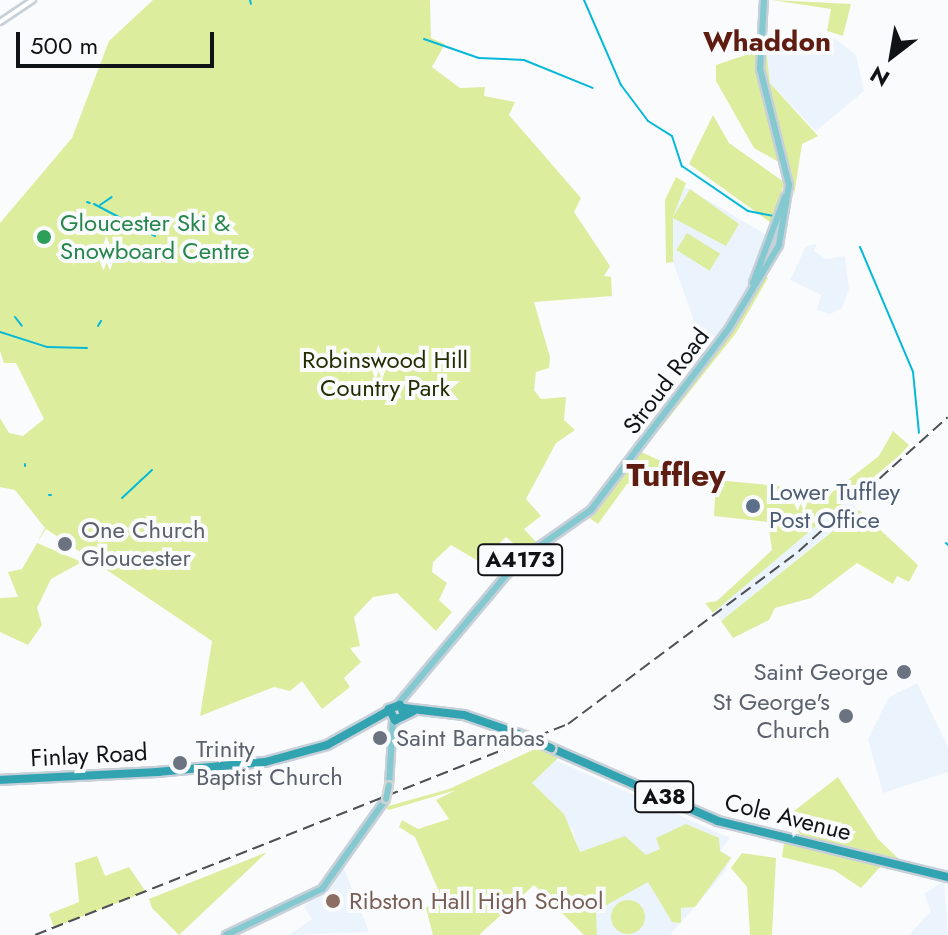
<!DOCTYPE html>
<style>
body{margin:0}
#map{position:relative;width:948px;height:935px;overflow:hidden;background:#fafbfd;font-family:Jost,sans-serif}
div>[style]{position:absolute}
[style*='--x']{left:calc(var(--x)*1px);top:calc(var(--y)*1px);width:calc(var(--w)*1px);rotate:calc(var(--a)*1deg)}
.built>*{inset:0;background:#ebf4fd;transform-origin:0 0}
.green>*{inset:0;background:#dded9e;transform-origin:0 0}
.round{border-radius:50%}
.stream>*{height:2px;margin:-1px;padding:0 1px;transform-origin:1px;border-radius:1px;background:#07b9d8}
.roads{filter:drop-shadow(2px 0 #c7d0d9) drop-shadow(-2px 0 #c7d0d9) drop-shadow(0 2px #c7d0d9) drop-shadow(0 -2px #c7d0d9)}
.minor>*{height:4px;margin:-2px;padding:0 2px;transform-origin:2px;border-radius:2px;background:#fff}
.major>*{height:6px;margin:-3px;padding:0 3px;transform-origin:3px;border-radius:3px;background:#84c8d0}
.highway>*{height:8px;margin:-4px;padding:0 4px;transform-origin:4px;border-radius:4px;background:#32a3b0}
.rail>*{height:2px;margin-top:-1px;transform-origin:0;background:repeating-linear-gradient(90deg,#4e5053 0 12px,transparent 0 18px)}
.bridges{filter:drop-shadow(2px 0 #d4d5d5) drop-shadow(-2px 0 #d4d5d5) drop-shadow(0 2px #d4d5d5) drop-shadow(0 -2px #d4d5d5)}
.major-bridge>*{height:6px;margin:-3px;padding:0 3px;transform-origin:3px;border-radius:3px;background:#84c8d0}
.highway-bridge>*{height:8px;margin:-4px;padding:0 4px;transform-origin:4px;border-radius:4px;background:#32a3b0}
.dots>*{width:22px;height:22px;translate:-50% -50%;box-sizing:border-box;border:4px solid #fafbfd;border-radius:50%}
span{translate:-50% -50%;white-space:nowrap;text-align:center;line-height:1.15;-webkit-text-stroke:8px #fafbfd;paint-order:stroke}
.shield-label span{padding:2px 6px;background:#fafbfd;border:2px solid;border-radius:6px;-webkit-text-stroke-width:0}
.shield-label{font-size:22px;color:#101316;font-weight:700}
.leisure-label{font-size:24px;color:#27864d}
.left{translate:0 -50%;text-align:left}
.park-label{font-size:24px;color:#272d02}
.street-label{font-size:24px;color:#101316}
.service-label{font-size:24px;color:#4e5e75}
.worship-label{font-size:24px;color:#5b616d}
.right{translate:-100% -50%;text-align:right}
.education-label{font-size:24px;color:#785e54}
.quarter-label{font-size:28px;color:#5f1c11;font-weight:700}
.district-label{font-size:32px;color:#5f1c11;font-weight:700}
.north{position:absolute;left:852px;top:16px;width:80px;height:80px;-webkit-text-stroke:6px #fafbfd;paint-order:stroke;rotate:211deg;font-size:22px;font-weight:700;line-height:32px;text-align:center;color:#101316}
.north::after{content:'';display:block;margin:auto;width:28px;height:36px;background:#101316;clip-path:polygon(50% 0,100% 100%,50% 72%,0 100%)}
.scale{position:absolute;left:16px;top:32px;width:198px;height:36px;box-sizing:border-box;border:4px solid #101316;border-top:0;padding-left:10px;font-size:24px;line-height:28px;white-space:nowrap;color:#101316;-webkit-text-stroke:6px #fafbfd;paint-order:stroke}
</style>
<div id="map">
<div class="built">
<div style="clip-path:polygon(834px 38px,856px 55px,864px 91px,816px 131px,770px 83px,766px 50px,820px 39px,825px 45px)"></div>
<div style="clip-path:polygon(685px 187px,772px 238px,743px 302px,714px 342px,694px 321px,673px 262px,672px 217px)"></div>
<div style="clip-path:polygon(817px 244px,814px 251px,826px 259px,845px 256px,849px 289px,842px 308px,830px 314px,817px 310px,821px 295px,790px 280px,806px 246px)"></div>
<div style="left:858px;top:510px;width:176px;height:19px;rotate:141deg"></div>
<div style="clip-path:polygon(917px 683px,948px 747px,948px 772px,883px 793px,868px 739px,889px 697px)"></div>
<div style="clip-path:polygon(551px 758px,730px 838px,720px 851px,732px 857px,723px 874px,670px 935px,597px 935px,573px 830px,532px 783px)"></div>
<div style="clip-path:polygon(344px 868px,369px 932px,289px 935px,312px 919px,304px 907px)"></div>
<div style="clip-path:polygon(944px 881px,948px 935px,909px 935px,931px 911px,924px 894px)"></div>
</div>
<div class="green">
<div style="clip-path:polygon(153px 0,430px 0,431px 38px,445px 44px,432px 67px,460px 88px,485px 87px,484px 96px,515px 102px,509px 115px,581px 198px,574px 212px,610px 266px,604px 276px,611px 277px,612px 296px,534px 302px,550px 357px,549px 368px,536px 372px,534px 390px,541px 399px,566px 397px,564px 420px,575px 430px,556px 443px,526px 499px,541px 516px,524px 529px,537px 543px,525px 553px,506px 537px,480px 562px,451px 545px,433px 562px,432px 572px,447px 583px,439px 600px,452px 612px,436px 631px,397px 593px,373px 597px,354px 617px,360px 646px,350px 648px,361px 662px,344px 678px,350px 687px,322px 709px,302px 681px,290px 691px,274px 687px,200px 716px,212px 641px,46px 529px,37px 542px,45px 528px,15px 490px,0 487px,0 418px,9px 433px,23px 436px,44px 419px,16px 363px,4px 363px,0 351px,0 223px,72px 138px,109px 41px)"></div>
<div style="clip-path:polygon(772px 0,851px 4px,843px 36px,827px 31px,831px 9px)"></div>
<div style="clip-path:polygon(766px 48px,770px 83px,818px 136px,802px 144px,794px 196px,791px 169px,754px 148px,716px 81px,716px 65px)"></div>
<div style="clip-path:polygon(713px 115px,729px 143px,784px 182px,774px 225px,689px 164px)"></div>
<div style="clip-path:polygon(676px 177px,686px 183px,673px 217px,690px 189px,739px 224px,726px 246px,673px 218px,673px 262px,666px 263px,665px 200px)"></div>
<div style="left:687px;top:233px;width:39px;height:20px;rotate:32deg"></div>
<div style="clip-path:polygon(763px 274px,768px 278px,736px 333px,660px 429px,655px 426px)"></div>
<div style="clip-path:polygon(893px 431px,909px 445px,901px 454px,713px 613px,705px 603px,717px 601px,772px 550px,768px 522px,714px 516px,716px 480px,779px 486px,789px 504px,821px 501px,879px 456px)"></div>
<div style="clip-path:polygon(639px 451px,663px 462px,647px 483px,627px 484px,598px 524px,588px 517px)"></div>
<div style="clip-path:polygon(859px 510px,918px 565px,909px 582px,897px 576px,893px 584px,857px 563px,811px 598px,775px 608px,769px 620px,733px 638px,721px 621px)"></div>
<div style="clip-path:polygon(37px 543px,82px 562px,51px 579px,37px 608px,42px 625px,28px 645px,0 632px,0 598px,18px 597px,8px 572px,22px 569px)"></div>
<div style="clip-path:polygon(537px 748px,558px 758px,532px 783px,564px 814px,580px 852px,625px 836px,646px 855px,660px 849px,656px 838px,686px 824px,719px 838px,720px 851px,731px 858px,695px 907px,681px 908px,681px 923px,672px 922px,648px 882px,596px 911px,597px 935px,584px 935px,534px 885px,479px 935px,433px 935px,426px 908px,441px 896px,415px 837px,399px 827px,402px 820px,418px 829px,449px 819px,436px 800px,456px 790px,389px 810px,385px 807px,449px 789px)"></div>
<div style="clip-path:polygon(838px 777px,878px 839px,900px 860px,814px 843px,781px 821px)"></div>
<div style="clip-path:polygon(784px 843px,869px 859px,882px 865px,861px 888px,834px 870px,782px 857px)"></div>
<div style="clip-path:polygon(267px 852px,179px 935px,152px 908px,149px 899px)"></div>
<div style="clip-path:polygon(742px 853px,776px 858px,772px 935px,750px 935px,747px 887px,731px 868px)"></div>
<div style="clip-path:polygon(97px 856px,105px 876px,129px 867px,146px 892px,54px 927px,49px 914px,79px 902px,75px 863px)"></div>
<div class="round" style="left:611px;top:900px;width:34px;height:34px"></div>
</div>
<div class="stream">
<div style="--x:250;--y:0;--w:4;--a:76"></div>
<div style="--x:584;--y:0;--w:93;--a:66.5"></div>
<div style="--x:621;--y:85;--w:45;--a:53.1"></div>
<div style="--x:648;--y:121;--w:28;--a:32"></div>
<div style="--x:672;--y:136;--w:32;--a:72"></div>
<div style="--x:682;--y:166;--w:80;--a:34.3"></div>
<div style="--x:748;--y:211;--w:26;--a:11"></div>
<div style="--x:424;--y:39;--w:58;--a:19.1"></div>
<div style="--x:479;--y:58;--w:45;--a:2.5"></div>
<div style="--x:524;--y:60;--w:74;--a:22.1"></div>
<div style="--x:87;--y:202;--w:3;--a:18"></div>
<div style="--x:94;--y:204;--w:69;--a:27.7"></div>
<div style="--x:100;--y:205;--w:14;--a:-34"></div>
<div style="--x:860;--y:247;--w:136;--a:67"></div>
<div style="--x:913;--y:372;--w:61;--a:84.4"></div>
<div style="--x:15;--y:317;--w:11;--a:52"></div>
<div style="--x:98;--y:326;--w:6;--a:-59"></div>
<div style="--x:0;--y:332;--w:49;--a:17.7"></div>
<div style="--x:47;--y:347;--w:40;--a:1.4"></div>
<div style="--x:25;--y:466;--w:2;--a:-90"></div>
<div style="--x:49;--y:495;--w:2;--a:0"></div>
<div style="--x:122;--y:498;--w:41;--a:-43"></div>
<div style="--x:946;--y:543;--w:3;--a:45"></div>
</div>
<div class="roads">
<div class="minor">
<div style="--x:0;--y:22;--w:40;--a:-34"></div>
</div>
<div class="major">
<div style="--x:753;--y:283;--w:92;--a:-69.6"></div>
<div style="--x:398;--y:704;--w:185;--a:-50"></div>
<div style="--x:517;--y:562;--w:90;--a:-35.1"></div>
<div style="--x:591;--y:510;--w:228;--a:-52.8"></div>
<div style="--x:729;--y:328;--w:97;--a:-58.9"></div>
<div style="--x:779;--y:245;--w:61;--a:-80.5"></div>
<div style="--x:789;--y:185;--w:120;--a:-104"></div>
<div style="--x:760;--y:69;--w:69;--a:-86.7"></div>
<div style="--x:389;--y:785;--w:66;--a:-86.5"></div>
<div style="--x:226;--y:935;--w:106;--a:-25.6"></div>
<div style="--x:322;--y:889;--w:110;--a:-54.6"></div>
</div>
<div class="highway">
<div style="--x:404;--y:708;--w:60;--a:6.7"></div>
<div style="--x:464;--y:715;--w:65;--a:19"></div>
<div style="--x:404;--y:714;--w:10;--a:-114"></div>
<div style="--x:400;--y:705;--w:12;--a:160"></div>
<div style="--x:389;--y:709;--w:13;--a:61"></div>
<div style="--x:395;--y:720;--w:19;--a:-25"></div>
<div style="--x:551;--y:748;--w:182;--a:23.6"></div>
<div style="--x:718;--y:821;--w:237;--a:13.7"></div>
<div style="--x:157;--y:772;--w:108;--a:-5.3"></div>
<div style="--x:265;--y:762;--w:64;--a:-15.3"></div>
<div style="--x:327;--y:745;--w:70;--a:-29.1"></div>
<div style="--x:0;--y:780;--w:159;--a:-2.9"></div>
</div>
</div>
<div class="rail">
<div style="--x:35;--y:935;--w:573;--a:-21.6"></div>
<div style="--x:568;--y:724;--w:289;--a:-36.8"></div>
<div style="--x:799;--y:551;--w:200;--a:-42"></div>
</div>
<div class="bridges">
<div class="major-bridge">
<div style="--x:386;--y:799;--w:14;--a:-78"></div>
</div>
<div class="highway-bridge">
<div style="--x:525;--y:736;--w:29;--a:25"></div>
</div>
</div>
<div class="dots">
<div style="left:44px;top:237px;background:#2e9e5b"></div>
<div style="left:753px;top:506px;background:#5c6f8a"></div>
<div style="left:65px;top:544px;background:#6b7280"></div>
<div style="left:904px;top:672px;background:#6b7280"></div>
<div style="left:846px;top:716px;background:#6b7280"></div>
<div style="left:380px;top:738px;background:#6b7280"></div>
<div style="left:180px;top:763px;background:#6b7280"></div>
<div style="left:333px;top:901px;background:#8d6e63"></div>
</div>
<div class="shield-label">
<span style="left:520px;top:560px">A4173</span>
<span style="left:664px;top:797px">A38</span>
</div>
<div class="leisure-label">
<span class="left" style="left:60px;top:237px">Gloucester Ski &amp;<br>Snowboard Centre</span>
</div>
<div class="park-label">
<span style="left:385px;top:374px">Robinswood Hill<br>Country Park</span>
</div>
<div class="street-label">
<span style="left:666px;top:381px;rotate:-53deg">Stroud Road</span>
<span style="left:89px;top:755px;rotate:-3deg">Finlay Road</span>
<span style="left:788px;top:817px;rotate:14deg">Cole Avenue</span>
</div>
<div class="service-label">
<span class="left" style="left:769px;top:506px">Lower Tuffley<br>Post Office</span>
</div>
<div class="worship-label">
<span class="left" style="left:81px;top:544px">One Church<br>Gloucester</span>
<span class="right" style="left:888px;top:672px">Saint George</span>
<span class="right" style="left:830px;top:716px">St George's<br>Church</span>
<span class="left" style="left:396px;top:738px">Saint Barnabas</span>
<span class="left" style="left:196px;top:763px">Trinity<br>Baptist Church</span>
</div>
<div class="education-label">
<span class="left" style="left:349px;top:901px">Ribston Hall High School</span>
</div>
<div class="quarter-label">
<span style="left:767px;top:42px">Whaddon</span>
</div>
<div class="district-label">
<span style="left:676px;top:475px">Tuffley</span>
</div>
<div class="north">N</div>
<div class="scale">500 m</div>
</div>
